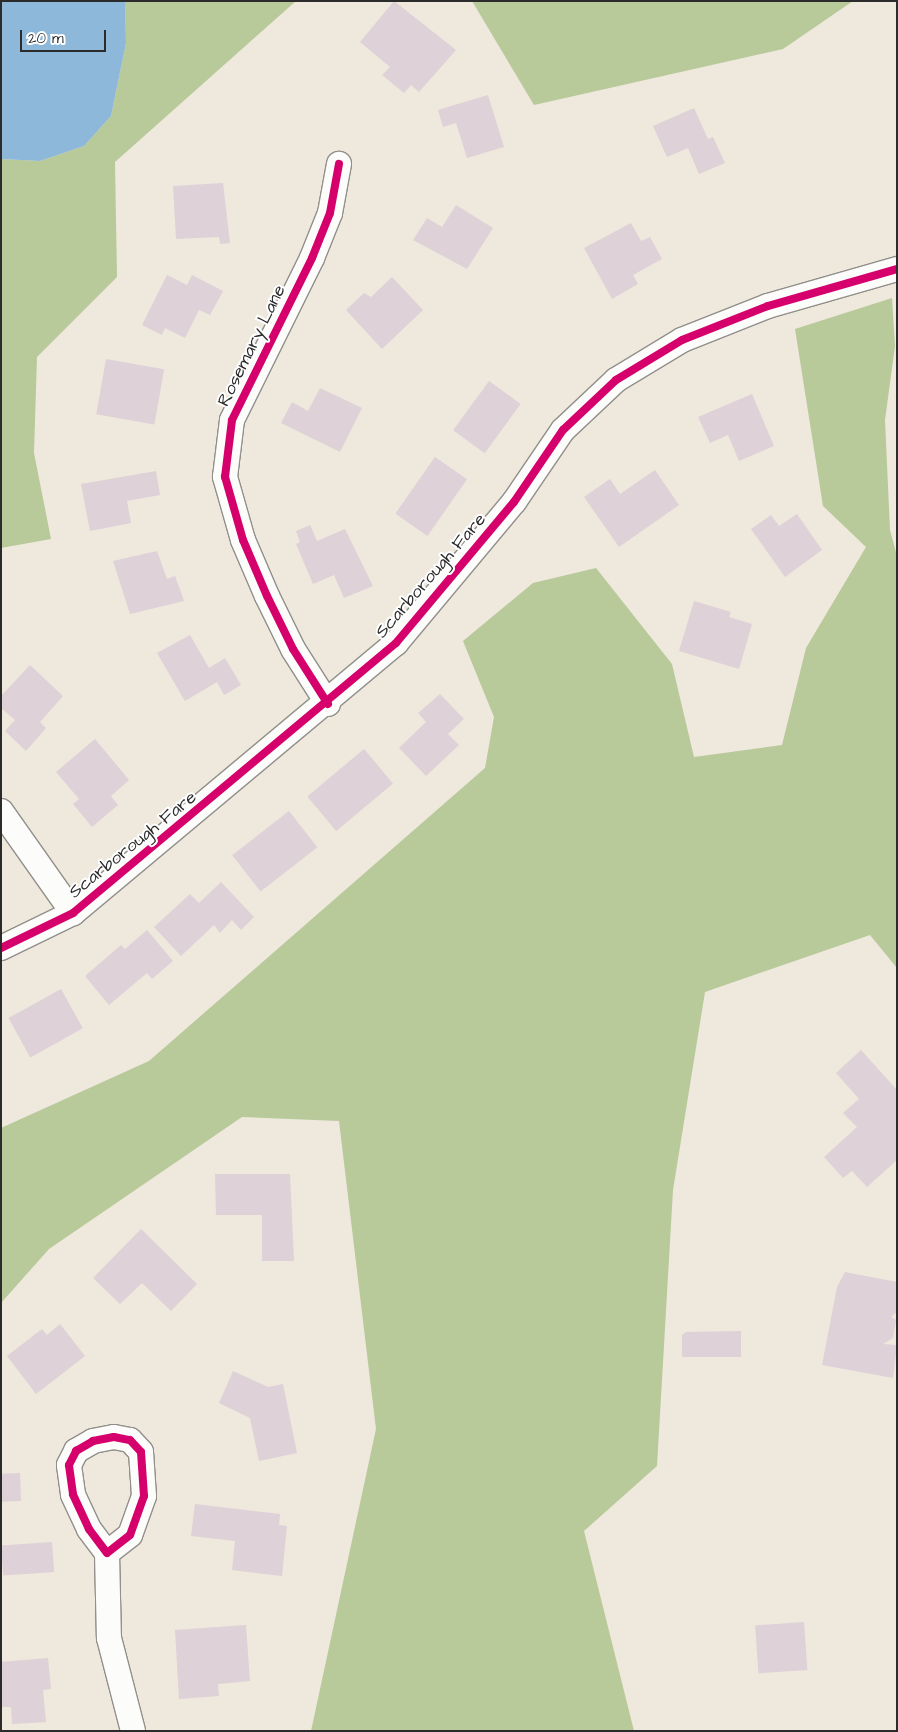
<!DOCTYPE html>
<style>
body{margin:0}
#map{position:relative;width:898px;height:1732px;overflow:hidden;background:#eee8dd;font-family:"Architects Daughter",sans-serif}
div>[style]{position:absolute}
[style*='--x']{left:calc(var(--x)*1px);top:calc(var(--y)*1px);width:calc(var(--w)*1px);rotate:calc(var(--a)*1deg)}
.forest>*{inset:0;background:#b8c99a}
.water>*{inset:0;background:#8eb8d9}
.building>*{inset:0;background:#ded1d7;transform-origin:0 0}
.roads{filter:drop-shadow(1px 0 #928f8a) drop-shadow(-1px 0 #928f8a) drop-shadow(0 1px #928f8a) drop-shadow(0 -1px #928f8a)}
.minor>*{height:24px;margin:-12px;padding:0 12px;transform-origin:12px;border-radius:12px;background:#fcfcfa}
.cycleway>*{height:8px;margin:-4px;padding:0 4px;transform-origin:4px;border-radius:4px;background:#d6006c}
span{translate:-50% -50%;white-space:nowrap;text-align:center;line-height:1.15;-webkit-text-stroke:4px #fff;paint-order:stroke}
.street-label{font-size:18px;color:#2b2b2b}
.frame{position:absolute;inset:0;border:2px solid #2b2b2b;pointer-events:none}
.scale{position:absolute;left:20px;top:30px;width:86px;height:22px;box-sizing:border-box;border:2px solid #2b2b2b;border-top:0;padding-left:6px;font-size:15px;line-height:18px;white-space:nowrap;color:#2b2b2b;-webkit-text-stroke:4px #fff;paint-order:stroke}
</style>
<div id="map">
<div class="forest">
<div style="clip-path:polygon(125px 1px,296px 1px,115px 162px,117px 277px,37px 357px,34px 453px,51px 539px,1px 548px,1px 159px,40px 161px,84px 146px,111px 116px,126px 43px)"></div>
<div style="clip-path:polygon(472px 1px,853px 1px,783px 49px,534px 105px)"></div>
<div style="clip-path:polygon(892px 298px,895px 346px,885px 420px,890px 530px,897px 556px,897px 968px,870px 935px,705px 992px,673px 1190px,657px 1466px,584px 1531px,634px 1731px,311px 1731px,376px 1429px,339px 1121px,242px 1117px,49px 1249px,1px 1303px,1px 1128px,149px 1061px,485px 768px,494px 717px,463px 641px,533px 583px,596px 568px,672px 664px,694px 757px,782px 745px,806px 648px,866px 547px,823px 506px,795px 329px)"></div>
</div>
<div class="water">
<div style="clip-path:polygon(1px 1px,125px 1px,126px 43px,111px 116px,84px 146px,40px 161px,1px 159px)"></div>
</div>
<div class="building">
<div style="clip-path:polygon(394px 1px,456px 50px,419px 92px,411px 85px,404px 93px,382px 75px,390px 67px,360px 42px)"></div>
<div style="clip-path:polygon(488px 95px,504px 147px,467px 158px,456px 123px,443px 127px,438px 110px)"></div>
<div style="clip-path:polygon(694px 108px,708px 139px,713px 137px,725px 163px,699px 174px,688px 148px,667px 157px,653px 126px)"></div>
<div style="clip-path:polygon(223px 183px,230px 243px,220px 244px,219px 237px,176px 239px,173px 186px)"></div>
<div style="clip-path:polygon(456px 205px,493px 228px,467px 269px,413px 240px,427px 218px,442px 227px)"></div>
<div style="clip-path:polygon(631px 223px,641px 241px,650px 237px,662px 259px,633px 275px,638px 284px,612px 299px,584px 248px)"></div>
<div style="clip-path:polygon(167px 275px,187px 285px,192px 275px,223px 291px,210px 315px,199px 310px,185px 338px,165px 328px,162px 335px,142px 325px)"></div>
<div style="clip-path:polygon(392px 277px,423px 310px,382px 349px,346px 310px,364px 293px,371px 297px)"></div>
<div style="left:106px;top:359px;width:59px;height:56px;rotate:10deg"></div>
<div style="left:489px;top:381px;width:39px;height:61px;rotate:36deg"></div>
<div style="clip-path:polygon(320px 388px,362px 408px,340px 452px,281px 423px,292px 402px,308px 411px)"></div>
<div style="clip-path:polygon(752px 394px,774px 446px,739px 461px,728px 435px,710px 443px,698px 417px)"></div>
<div style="left:435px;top:457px;width:39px;height:69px;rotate:35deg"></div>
<div style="clip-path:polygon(655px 470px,679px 505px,619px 547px,584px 497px,610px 479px,620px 494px)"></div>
<div style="clip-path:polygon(156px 471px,160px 495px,127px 501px,131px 523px,90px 531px,81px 484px)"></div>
<div style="clip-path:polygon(797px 514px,822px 550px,785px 577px,751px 529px,771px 515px,779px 526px)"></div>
<div style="clip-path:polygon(310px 525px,317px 541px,345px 529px,373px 586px,344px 598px,334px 575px,313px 584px,296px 544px,300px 542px,296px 531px)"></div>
<div style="clip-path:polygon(157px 551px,167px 579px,175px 576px,184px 601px,130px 614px,113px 561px)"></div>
<div style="clip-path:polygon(694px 601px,731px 612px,729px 617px,752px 624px,739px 669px,679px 651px)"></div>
<div style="clip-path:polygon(190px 635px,209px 668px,225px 658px,241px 685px,224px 695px,217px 682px,185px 701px,157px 653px)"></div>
<div style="clip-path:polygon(30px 665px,63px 696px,40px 722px,46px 728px,26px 751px,5px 731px,15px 720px,1px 708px,1px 696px)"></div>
<div style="clip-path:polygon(440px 694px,464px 719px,448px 734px,459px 745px,426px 776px,399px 748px,426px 722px,418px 713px)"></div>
<div style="clip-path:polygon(95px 739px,129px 780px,111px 796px,118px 805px,92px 827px,73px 804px,79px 799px,56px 772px)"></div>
<div style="left:364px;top:749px;width:45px;height:74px;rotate:50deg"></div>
<div style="left:289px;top:811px;width:46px;height:72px;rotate:52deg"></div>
<div style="clip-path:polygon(221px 882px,254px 917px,241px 930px,232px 920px,220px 933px,214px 925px,181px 956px,154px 927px,190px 894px,199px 903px)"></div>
<div style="clip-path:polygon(147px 930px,173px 961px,152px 979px,147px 973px,109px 1005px,85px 976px,121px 945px,125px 949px)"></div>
<div style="left:61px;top:989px;width:45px;height:60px;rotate:61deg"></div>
<div style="clip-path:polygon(861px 1050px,897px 1090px,897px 1160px,867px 1187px,852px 1171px,843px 1178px,824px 1157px,857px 1127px,843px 1113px,859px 1099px,836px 1073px)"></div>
<div style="clip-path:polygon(215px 1174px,290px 1174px,294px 1261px,262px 1261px,262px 1215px,216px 1215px)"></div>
<div style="clip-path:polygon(141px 1229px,197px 1284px,171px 1311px,142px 1283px,120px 1304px,93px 1278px)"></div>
<div style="clip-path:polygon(845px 1272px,897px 1282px,897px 1312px,891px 1317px,896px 1320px,893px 1338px,883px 1344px,897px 1345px,893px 1378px,822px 1365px,837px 1287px)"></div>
<div style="clip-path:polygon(60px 1324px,85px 1356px,36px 1394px,7px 1356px,42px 1329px,47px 1335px)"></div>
<div style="clip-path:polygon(741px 1331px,741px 1357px,682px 1357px,682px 1335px,686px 1332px)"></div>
<div style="clip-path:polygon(233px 1371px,268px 1387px,283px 1384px,297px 1453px,259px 1461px,250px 1418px,219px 1403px)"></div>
<div style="left:20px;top:1473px;width:28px;height:19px;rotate:88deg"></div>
<div style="clip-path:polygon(195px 1504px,280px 1514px,279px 1525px,287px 1526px,282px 1576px,232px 1570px,235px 1541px,191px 1536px)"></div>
<div style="left:52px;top:1542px;width:30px;height:51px;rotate:86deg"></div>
<div style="left:804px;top:1622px;width:48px;height:49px;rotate:86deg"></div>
<div style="clip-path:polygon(246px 1625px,250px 1681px,218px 1684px,219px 1696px,179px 1699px,175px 1630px)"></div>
<div style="clip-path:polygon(48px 1658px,51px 1689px,43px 1690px,46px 1722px,12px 1724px,11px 1707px,1px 1707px,1px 1662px)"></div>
</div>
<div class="roads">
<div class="minor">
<div style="--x:328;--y:704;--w:65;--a:-122.5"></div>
<div style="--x:293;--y:649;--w:59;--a:-116.1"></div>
<div style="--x:267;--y:596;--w:61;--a:-113.2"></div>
<div style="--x:243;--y:540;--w:66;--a:-105.9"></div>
<div style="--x:225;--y:477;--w:57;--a:-83"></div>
<div style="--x:232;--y:420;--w:181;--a:-63.7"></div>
<div style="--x:312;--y:258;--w:48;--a:-68.2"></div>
<div style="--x:330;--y:213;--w:50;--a:-79.6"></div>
<div style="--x:1;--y:811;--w:125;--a:54.8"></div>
<div style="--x:1;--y:948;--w:80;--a:-25.9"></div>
<div style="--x:73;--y:913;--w:421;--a:-39.9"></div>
<div style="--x:396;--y:643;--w:184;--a:-50.1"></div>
<div style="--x:514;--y:502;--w:87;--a:-55.8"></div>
<div style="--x:563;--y:430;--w:73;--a:-43.3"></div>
<div style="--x:616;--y:380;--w:77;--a:-31.2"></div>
<div style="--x:682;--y:340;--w:92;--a:-21.6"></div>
<div style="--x:768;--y:306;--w:134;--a:-16"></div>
<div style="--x:114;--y:1437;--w:16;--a:11"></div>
<div style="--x:130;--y:1440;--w:16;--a:47"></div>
<div style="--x:141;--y:1452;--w:44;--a:86.1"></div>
<div style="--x:144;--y:1496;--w:41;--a:109.7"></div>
<div style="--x:130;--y:1535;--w:29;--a:142"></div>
<div style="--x:107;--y:1553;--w:30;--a:-127"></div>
<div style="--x:89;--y:1529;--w:38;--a:-115"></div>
<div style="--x:73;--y:1494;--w:29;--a:-98"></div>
<div style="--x:69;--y:1465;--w:16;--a:-63"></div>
<div style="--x:76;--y:1451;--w:20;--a:-30"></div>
<div style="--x:93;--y:1441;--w:21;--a:-11"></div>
<div style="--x:107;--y:1553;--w:85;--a:88.7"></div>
<div style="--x:109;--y:1638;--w:96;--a:75.5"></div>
</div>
</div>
<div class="cycleway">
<div style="--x:328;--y:704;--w:65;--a:-122.5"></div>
<div style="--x:293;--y:649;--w:59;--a:-116.1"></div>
<div style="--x:267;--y:596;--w:61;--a:-113.2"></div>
<div style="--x:243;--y:540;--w:66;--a:-105.9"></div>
<div style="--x:225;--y:477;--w:57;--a:-83"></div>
<div style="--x:232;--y:420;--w:181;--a:-63.7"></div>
<div style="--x:312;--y:258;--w:48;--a:-68.2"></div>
<div style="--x:330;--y:213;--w:50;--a:-79.6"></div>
<div style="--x:1;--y:948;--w:80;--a:-25.9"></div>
<div style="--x:73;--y:913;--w:421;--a:-39.9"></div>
<div style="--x:396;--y:643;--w:184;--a:-50.1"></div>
<div style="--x:514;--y:502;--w:87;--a:-55.8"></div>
<div style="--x:563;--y:430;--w:73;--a:-43.3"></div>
<div style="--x:616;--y:380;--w:77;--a:-31.2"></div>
<div style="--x:682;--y:340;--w:92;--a:-21.6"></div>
<div style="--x:768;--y:306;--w:134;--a:-16"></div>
<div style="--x:114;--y:1437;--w:16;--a:11"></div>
<div style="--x:130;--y:1440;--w:16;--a:47"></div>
<div style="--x:141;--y:1452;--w:44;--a:86.1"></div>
<div style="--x:144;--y:1496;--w:41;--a:109.7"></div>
<div style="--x:130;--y:1535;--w:29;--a:142"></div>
<div style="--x:107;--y:1553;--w:30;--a:-127"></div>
<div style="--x:89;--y:1529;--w:38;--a:-115"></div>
<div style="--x:73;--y:1494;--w:29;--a:-98"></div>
<div style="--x:69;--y:1465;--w:16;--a:-63"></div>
<div style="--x:76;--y:1451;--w:20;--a:-30"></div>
<div style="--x:93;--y:1441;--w:21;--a:-11"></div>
</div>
<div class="street-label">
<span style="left:252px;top:346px;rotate:-64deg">Rosemary Lane</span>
<span style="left:431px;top:576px;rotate:-49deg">Scarborough Fare</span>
<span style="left:133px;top:845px;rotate:-39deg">Scarborough Fare</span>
</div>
<div class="frame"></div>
<div class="scale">20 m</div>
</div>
